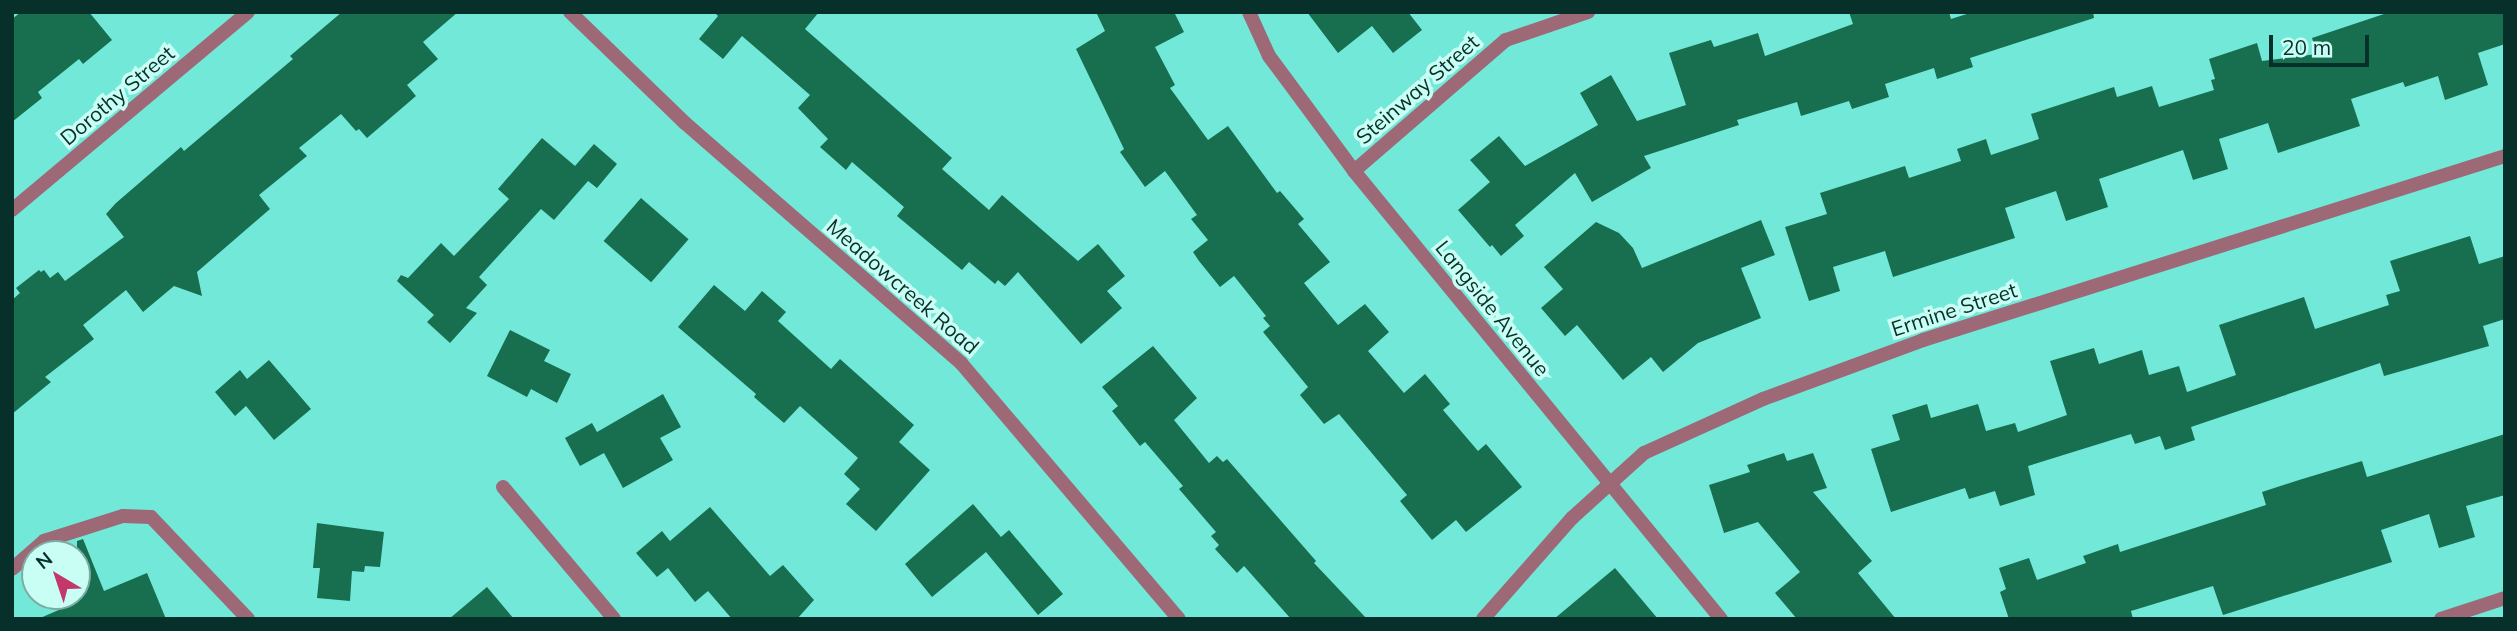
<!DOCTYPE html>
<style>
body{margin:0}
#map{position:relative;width:2517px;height:631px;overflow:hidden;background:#72e8d8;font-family:Mulish,sans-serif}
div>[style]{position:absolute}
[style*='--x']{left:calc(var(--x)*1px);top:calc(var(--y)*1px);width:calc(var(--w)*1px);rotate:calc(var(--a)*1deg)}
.building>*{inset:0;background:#176f4f;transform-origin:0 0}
.minor>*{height:14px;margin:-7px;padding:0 7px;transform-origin:7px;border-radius:7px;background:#9e6976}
span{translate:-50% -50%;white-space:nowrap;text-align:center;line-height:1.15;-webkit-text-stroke:7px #c9fef5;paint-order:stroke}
.street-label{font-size:21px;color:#08302b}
.frame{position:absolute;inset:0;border:14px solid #08302b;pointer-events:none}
.north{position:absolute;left:21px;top:540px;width:70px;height:70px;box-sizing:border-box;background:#c9fef5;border:2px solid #7caca4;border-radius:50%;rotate:321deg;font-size:19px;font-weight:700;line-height:28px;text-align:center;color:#08302b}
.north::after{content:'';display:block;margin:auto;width:24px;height:32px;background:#c33769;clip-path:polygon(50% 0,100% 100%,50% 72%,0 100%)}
.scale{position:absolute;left:2269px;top:35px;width:100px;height:32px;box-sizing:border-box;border:4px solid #08302b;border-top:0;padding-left:9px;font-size:21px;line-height:24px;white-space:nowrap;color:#08302b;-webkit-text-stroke:5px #c9fef5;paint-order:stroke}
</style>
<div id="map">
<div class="building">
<div style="clip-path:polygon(21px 12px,89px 12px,112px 40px,83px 64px,79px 59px,38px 92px,42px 98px,12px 122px,12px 19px)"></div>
<div style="clip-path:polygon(342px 12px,458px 12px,423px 42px,438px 59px,407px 85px,416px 96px,367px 138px,359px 129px,356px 131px,341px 114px,299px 148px,307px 156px,259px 195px,270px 209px,197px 272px,202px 296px,174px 286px,143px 312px,126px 290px,83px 325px,94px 339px,45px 377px,51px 382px,12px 414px,12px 300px,20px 293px,16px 288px,39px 270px,41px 272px,44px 270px,50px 278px,58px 272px,65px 281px,124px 237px,106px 214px,116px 203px,181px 147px,184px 151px,293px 59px,290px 56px)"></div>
<div style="clip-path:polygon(714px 12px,819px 12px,805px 29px,952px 158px,942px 169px,989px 210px,1002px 195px,1078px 261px,1098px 244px,1125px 276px,1107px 291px,1122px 308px,1081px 344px,1018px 272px,1005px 286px,998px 280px,995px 284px,969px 262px,962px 270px,897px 216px,904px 207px,852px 162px,846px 170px,820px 147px,828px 139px,798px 108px,810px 95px,742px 36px,723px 59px,699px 39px,718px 16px)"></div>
<div style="clip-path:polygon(1096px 12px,1174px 12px,1184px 32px,1155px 47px,1175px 85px,1170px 88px,1208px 140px,1228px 126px,1277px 193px,1280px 191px,1304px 219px,1298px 224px,1330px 262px,1304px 283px,1338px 325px,1365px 304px,1389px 332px,1368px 351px,1404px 393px,1425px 374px,1450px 404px,1443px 410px,1478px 451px,1486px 444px,1522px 487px,1466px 532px,1456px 520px,1432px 540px,1400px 501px,1407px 495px,1339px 414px,1324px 424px,1300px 395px,1308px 387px,1263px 332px,1270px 326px,1263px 318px,1266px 316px,1234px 276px,1220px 287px,1199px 261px,1193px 252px,1208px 240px,1191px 219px,1197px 215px,1165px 171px,1145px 187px,1120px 152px,1124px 149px,1076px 49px,1105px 31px)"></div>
<div style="clip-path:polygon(1307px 12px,1408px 12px,1422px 30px,1393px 53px,1372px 26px,1338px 53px)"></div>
<div style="clip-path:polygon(1849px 12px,1949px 12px,1951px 19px,1973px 12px,2093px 12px,2094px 18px,1970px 58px,1973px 67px,1937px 79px,1934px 68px,1885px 84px,1889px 97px,1852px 109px,1849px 101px,1801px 116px,1797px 102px,1737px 120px,1739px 125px,1644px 156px,1651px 168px,1592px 202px,1575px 173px,1515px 225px,1524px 236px,1501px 256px,1492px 245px,1490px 247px,1458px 210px,1490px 182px,1470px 160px,1499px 136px,1525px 166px,1598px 125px,1580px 93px,1611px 75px,1637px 121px,1686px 105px,1669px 53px,1711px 40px,1714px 47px,1758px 33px,1765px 56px,1853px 24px)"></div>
<div style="clip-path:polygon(2390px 12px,2505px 12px,2505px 44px,2478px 53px,2488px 85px,2445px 100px,2438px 76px,2405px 87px,2403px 82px,2351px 99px,2360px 126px,2278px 153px,2268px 123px,2219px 139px,2228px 169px,2193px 180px,2183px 150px,2099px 179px,2108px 207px,2066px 221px,2056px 191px,2005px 208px,2015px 238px,1893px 277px,1885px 251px,1833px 267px,1840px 291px,1809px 301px,1785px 227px,1827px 214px,1820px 193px,1905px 166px,1909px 178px,1961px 161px,1957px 149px,1986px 139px,1991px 155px,2039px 139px,2031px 114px,2114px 87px,2117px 97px,2152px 86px,2159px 107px,2214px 90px,2211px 80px,2215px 79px,2209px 59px,2257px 43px,2262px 61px,2317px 54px,2312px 38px)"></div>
<div style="clip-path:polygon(542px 138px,575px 166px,594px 144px,617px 164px,597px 188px,588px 181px,554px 220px,541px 209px,479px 277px,487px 285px,466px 308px,477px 313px,450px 343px,427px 322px,434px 315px,397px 281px,401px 275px,408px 278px,441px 243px,454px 256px,509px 199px,498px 189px)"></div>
<div style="left:641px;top:198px;width:63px;height:57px;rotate:41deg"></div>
<div style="clip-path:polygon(1761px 220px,1775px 255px,1741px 268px,1761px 318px,1698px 343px,1663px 372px,1651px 357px,1623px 380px,1577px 325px,1565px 336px,1541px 308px,1563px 289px,1544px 267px,1596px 222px,1619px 233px,1633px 248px,1642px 268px)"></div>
<div style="clip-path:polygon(2470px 236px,2479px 264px,2505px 256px,2505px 319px,2483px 326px,2489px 346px,2384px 376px,2380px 363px,2191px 427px,2195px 440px,2165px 450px,2160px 436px,2135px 444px,2131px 434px,2028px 466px,2035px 495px,2000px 506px,1995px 491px,1969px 499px,1965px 488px,1891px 512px,1871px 449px,1900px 440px,1892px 415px,1927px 404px,1931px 418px,1978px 404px,1986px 431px,2015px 423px,2018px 432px,2067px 415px,2050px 361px,2094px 348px,2099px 364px,2142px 350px,2149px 375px,2179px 366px,2187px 392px,2236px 375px,2219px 325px,2304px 297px,2315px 329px,2389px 305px,2386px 295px,2400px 291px,2390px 261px)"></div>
<div style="clip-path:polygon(714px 285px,745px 311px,762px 291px,786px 312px,778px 321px,831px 369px,840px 359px,914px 425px,899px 442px,930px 470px,876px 531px,846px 504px,860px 489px,844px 474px,858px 458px,800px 406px,784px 423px,754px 397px,756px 394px,678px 327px)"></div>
<div style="clip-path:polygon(510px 330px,550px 350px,544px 361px,571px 374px,557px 403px,531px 389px,527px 397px,487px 376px)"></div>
<div style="clip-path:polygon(1153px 346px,1197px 398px,1174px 420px,1209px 463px,1217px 456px,1223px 462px,1227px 459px,1316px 561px,1314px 563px,1367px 619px,1291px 619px,1244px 566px,1237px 573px,1215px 549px,1219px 545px,1211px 536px,1216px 532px,1179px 489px,1183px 486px,1145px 442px,1140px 446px,1112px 411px,1118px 406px,1102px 387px)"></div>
<div style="clip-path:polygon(269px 360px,311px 409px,274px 440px,246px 406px,235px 416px,215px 392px,240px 370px,247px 379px)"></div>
<div style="clip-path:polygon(663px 394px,681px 427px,660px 438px,673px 460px,623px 488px,604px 453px,580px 466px,565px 438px,592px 423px,597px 432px)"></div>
<div style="clip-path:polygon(2505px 434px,2505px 495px,2466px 506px,2475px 537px,2439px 548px,2429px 514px,2381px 530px,2392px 562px,2223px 615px,2213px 586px,2131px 611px,2133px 619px,2009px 619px,2000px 592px,2006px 589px,1999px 568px,2029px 558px,2037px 580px,2086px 563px,2083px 556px,2118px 544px,2120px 552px,2266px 505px,2262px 492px,2299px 480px,2362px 461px,2367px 477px)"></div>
<div style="clip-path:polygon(1784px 453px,1787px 461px,1813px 453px,1827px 488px,1813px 492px,1872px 561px,1858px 573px,1896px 619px,1797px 619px,1775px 593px,1800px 572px,1758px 522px,1724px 533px,1709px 485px,1750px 472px,1747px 465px)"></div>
<div style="clip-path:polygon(973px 504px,1001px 537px,1009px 530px,1063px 594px,1038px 615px,986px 552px,932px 597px,905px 564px)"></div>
<div style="clip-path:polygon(710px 507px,770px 576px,783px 565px,814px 600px,797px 619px,732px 619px,708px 591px,695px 602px,668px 568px,657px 577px,636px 553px,662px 531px,670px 541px)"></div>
<div style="clip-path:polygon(317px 523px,384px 532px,380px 567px,365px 566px,364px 572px,352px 571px,350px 601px,317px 598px,320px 568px,313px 568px)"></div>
<div style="clip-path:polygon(83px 539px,104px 591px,147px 573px,166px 619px,38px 619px,77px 602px,77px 541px)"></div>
<div style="clip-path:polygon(1615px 568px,1658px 619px,1554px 619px)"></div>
<div style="clip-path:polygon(487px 587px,514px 619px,449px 619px)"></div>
</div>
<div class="minor">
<div style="--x:570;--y:12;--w:160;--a:44"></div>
<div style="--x:685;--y:123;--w:366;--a:41"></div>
<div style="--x:961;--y:363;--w:336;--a:49.6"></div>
<div style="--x:1249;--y:12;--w:48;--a:65.6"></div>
<div style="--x:1269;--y:56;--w:143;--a:53.5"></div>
<div style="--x:1354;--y:171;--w:579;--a:50.68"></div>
<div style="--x:1354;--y:171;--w:201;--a:-40.8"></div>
<div style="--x:1506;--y:40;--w:87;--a:-18.9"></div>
<div style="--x:12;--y:210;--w:308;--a:-40"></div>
<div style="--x:503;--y:487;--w:172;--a:49.9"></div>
<div style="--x:12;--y:569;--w:43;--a:-41.2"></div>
<div style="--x:44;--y:541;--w:83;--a:-17.6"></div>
<div style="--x:123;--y:516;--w:28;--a:2"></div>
<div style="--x:151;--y:517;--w:141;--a:46.4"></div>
<div style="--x:1483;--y:619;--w:135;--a:-48.6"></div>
<div style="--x:1572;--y:518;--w:97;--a:-42.1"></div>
<div style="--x:1644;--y:453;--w:131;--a:-24.4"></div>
<div style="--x:1763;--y:399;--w:171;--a:-20.2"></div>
<div style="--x:1923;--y:340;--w:610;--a:-17.54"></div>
<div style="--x:2441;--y:619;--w:67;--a:-18.2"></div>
</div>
<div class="street-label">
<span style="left:1417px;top:89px;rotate:-41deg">Steinway Street</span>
<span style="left:117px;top:95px;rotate:-40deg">Dorothy Street</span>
<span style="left:903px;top:286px;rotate:41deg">Meadowcreek Road</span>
<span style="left:1493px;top:308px;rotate:51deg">Langside Avenue</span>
<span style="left:1954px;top:309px;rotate:-18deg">Ermine Street</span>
</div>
<div class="frame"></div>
<div class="north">N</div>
<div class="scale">20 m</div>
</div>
